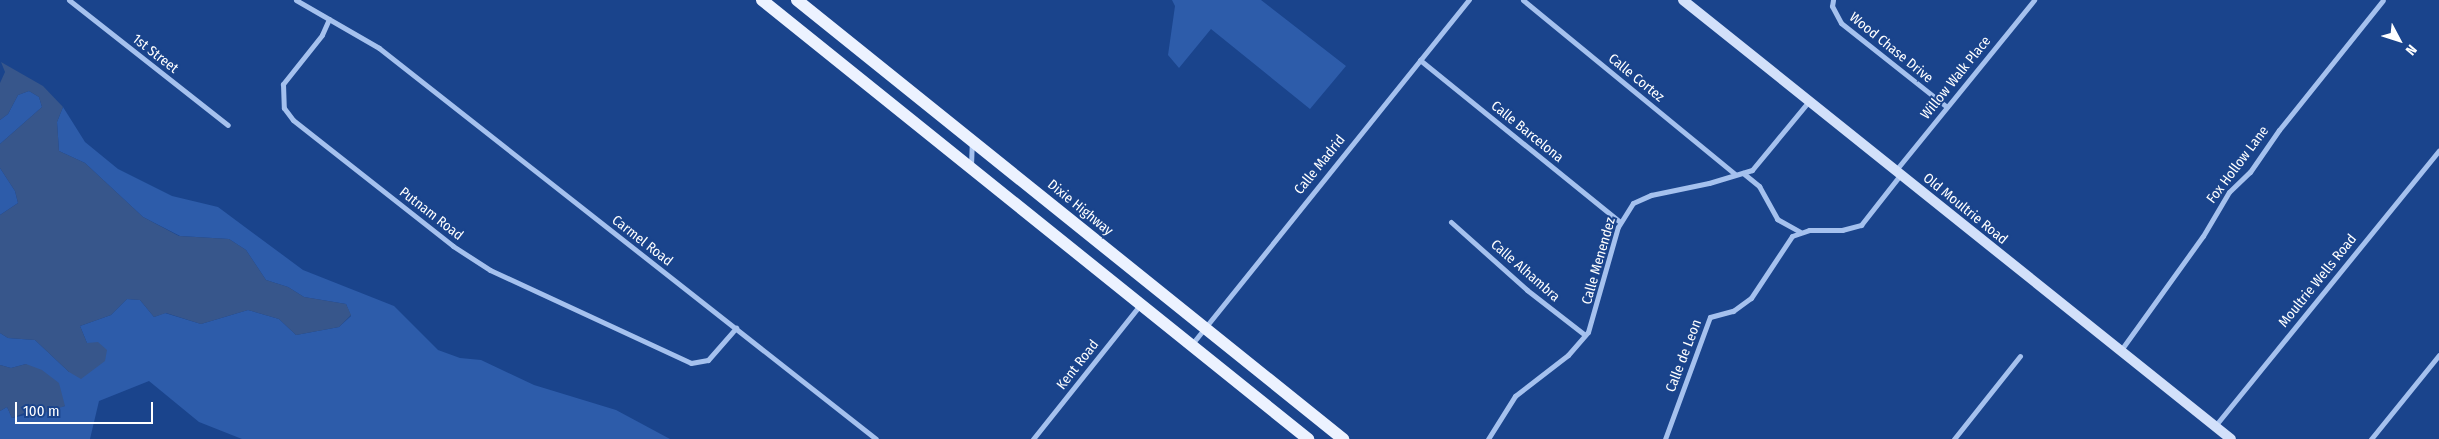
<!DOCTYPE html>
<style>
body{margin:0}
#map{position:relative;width:2439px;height:439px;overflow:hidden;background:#1a448c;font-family:"Fira Sans Condensed",sans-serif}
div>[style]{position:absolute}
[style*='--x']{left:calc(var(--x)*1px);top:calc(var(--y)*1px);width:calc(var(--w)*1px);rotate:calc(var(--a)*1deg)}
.green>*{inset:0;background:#2d5caa}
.water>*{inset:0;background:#37568b}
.street>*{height:5px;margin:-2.5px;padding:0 2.5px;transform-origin:2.5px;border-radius:2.5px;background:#a5c1ee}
.secondary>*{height:10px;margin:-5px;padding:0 5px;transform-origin:5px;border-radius:5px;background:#d2e0fa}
.primary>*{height:12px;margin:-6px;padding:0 6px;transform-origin:6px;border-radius:6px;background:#ecf2ff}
span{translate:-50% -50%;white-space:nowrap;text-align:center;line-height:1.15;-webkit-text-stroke:4px #1a448c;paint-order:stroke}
.street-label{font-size:14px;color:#fff}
.north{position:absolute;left:2374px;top:15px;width:50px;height:50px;-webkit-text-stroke:4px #1a448c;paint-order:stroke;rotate:130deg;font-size:14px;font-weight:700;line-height:20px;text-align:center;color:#fff}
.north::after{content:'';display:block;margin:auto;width:18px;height:22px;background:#fff;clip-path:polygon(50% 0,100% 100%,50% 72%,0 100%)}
.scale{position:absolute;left:15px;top:402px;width:138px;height:22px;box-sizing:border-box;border:2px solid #fff;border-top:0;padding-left:6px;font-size:15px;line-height:18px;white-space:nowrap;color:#fff;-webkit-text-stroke:4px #1a448c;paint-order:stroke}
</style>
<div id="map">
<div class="green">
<div style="clip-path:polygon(1172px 0,1261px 0,1346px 66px,1310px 109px,1211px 29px,1179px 68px,1168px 55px,1175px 6px)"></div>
<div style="clip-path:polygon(29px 91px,39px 97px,42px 107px,0 144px,0 120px,8px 114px,18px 95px)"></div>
<div style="clip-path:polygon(63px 107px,85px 142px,118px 169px,172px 196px,218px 207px,303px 270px,394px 306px,438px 350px,460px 358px,481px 360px,534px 385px,616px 410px,670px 439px,242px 439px,199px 422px,149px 381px,99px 401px,90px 439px,0 439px,0 411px,7px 407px,12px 418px,65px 406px,26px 364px,11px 368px,0 365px,0 333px,8px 338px,35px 340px,69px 372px,87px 343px,80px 326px,111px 315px,127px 299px,140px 300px,154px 317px,165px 313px,201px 324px,248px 310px,279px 319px,296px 335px,339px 327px,351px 316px,346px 304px,304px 297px,288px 287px,266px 280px,246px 250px,229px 239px,180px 236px,143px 217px,85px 163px,59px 151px,57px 122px)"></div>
<div style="clip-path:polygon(0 168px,15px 191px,18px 203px,0 215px)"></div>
</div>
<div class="water">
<div style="clip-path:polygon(1px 62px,43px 86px,63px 107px,57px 122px,59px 151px,85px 163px,143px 217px,179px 236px,229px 239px,246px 250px,266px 280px,288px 287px,304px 297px,346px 304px,351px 315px,339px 327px,296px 335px,279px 319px,248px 310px,201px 324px,166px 313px,154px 317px,140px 300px,127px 299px,111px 315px,80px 326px,87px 343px,98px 342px,107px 350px,105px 361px,81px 379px,69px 372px,35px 340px,8px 338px,0 333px,0 215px,18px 203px,15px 191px,0 168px,0 144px,42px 107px,39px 97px,29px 91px,18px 95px,8px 114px,0 120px,0 83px,5px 72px)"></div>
<div style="clip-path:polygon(26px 364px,42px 370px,59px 383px,65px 406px,41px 414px,24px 413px,12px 418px,7px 407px,0 411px,0 365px,11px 368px)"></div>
</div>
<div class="street">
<div style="--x:69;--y:0;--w:202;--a:38.2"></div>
<div style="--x:296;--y:0;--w:96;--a:30"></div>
<div style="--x:379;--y:48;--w:632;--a:38.19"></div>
<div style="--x:1523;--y:0;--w:274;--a:39.4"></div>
<div style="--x:1833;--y:0;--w:6;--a:99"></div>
<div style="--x:1832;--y:6;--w:19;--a:62"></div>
<div style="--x:1841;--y:23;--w:135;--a:38.4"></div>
<div style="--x:329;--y:19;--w:17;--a:114"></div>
<div style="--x:322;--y:35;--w:63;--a:128.5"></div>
<div style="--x:283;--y:84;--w:24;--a:88"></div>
<div style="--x:284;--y:108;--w:15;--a:53"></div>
<div style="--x:293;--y:120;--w:204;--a:38.2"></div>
<div style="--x:453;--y:246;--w:44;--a:33"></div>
<div style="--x:490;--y:270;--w:221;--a:24.8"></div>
<div style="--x:691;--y:363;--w:17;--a:-10"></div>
<div style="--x:708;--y:360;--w:43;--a:-48.8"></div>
<div style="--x:1420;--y:60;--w:257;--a:39"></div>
<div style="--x:971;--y:166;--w:24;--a:-88"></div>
<div style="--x:1896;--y:170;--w:219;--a:-50.9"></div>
<div style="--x:1743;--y:173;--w:21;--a:39"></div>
<div style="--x:1759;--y:186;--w:38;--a:61"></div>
<div style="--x:1777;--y:219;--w:26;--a:29"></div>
<div style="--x:1451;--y:222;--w:102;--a:41.8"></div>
<div style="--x:1527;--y:290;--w:73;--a:37.8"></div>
<div style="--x:1192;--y:344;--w:442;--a:-51.2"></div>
<div style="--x:2121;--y:350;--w:140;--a:-54.3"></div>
<div style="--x:2203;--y:236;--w:51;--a:-59.4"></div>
<div style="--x:2229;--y:192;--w:29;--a:-44"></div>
<div style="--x:2250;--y:172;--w:51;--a:-55.4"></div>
<div style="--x:2279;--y:130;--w:166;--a:-51.3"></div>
<div style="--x:2215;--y:426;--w:355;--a:-50.9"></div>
<div style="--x:1033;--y:439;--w:171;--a:-51.4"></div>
<div style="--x:1488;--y:439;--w:51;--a:-57.9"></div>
<div style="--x:1515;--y:396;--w:67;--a:-37.7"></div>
<div style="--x:1568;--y:355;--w:30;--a:-49"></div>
<div style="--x:1588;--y:332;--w:109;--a:-74.1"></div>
<div style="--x:1618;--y:227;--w:28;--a:-58"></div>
<div style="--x:1633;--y:203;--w:20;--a:-24"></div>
<div style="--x:1651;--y:195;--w:59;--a:-11.7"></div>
<div style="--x:1709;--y:183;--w:45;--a:-16.8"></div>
<div style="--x:1752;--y:170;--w:89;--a:-50.4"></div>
<div style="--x:1665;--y:439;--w:130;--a:-69.8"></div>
<div style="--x:1710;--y:317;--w:24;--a:-15"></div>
<div style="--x:1733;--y:311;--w:22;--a:-36"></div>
<div style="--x:1751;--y:298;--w:74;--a:-56.5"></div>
<div style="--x:1792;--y:236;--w:18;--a:-19"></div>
<div style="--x:1809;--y:230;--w:33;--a:0"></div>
<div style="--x:1842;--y:230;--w:20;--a:-15"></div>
<div style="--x:1861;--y:225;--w:65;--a:-51.9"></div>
<div style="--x:1954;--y:439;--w:106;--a:-51.5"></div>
<div style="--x:2371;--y:439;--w:108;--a:-51"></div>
</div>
<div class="secondary">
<div style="--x:1683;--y:0;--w:702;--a:38.7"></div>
</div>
<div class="primary">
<div style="--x:762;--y:0;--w:701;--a:38.8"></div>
<div style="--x:797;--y:0;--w:701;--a:38.8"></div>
</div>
<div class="street-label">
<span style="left:1891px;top:48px;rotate:39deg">Wood Chase Drive</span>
<span style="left:155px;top:54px;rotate:38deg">1st Street</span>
<span style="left:1636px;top:78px;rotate:39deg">Calle Cortez</span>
<span style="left:1956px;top:78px;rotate:-51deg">Willow Walk Place</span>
<span style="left:1527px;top:132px;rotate:39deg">Calle Barcelona</span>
<span style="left:1320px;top:165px;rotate:-51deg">Calle Madrid</span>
<span style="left:2238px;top:165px;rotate:-53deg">Fox Hollow Lane</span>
<span style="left:1080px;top:208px;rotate:39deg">Dixie Highway</span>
<span style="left:1965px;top:209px;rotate:39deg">Old Moultrie Road</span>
<span style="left:431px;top:214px;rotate:38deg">Putnam Road</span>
<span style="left:642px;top:241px;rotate:38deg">Carmel Road</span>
<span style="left:1599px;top:261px;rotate:-74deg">Calle Menendez</span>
<span style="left:1525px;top:271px;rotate:41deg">Calle Alhambra</span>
<span style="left:2318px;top:281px;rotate:-51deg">Moultrie Wells Road</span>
<span style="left:1684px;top:356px;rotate:-69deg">Calle de Leon</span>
<span style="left:1078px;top:365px;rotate:-52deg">Kent Road</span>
</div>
<div class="north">N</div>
<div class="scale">100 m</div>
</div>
